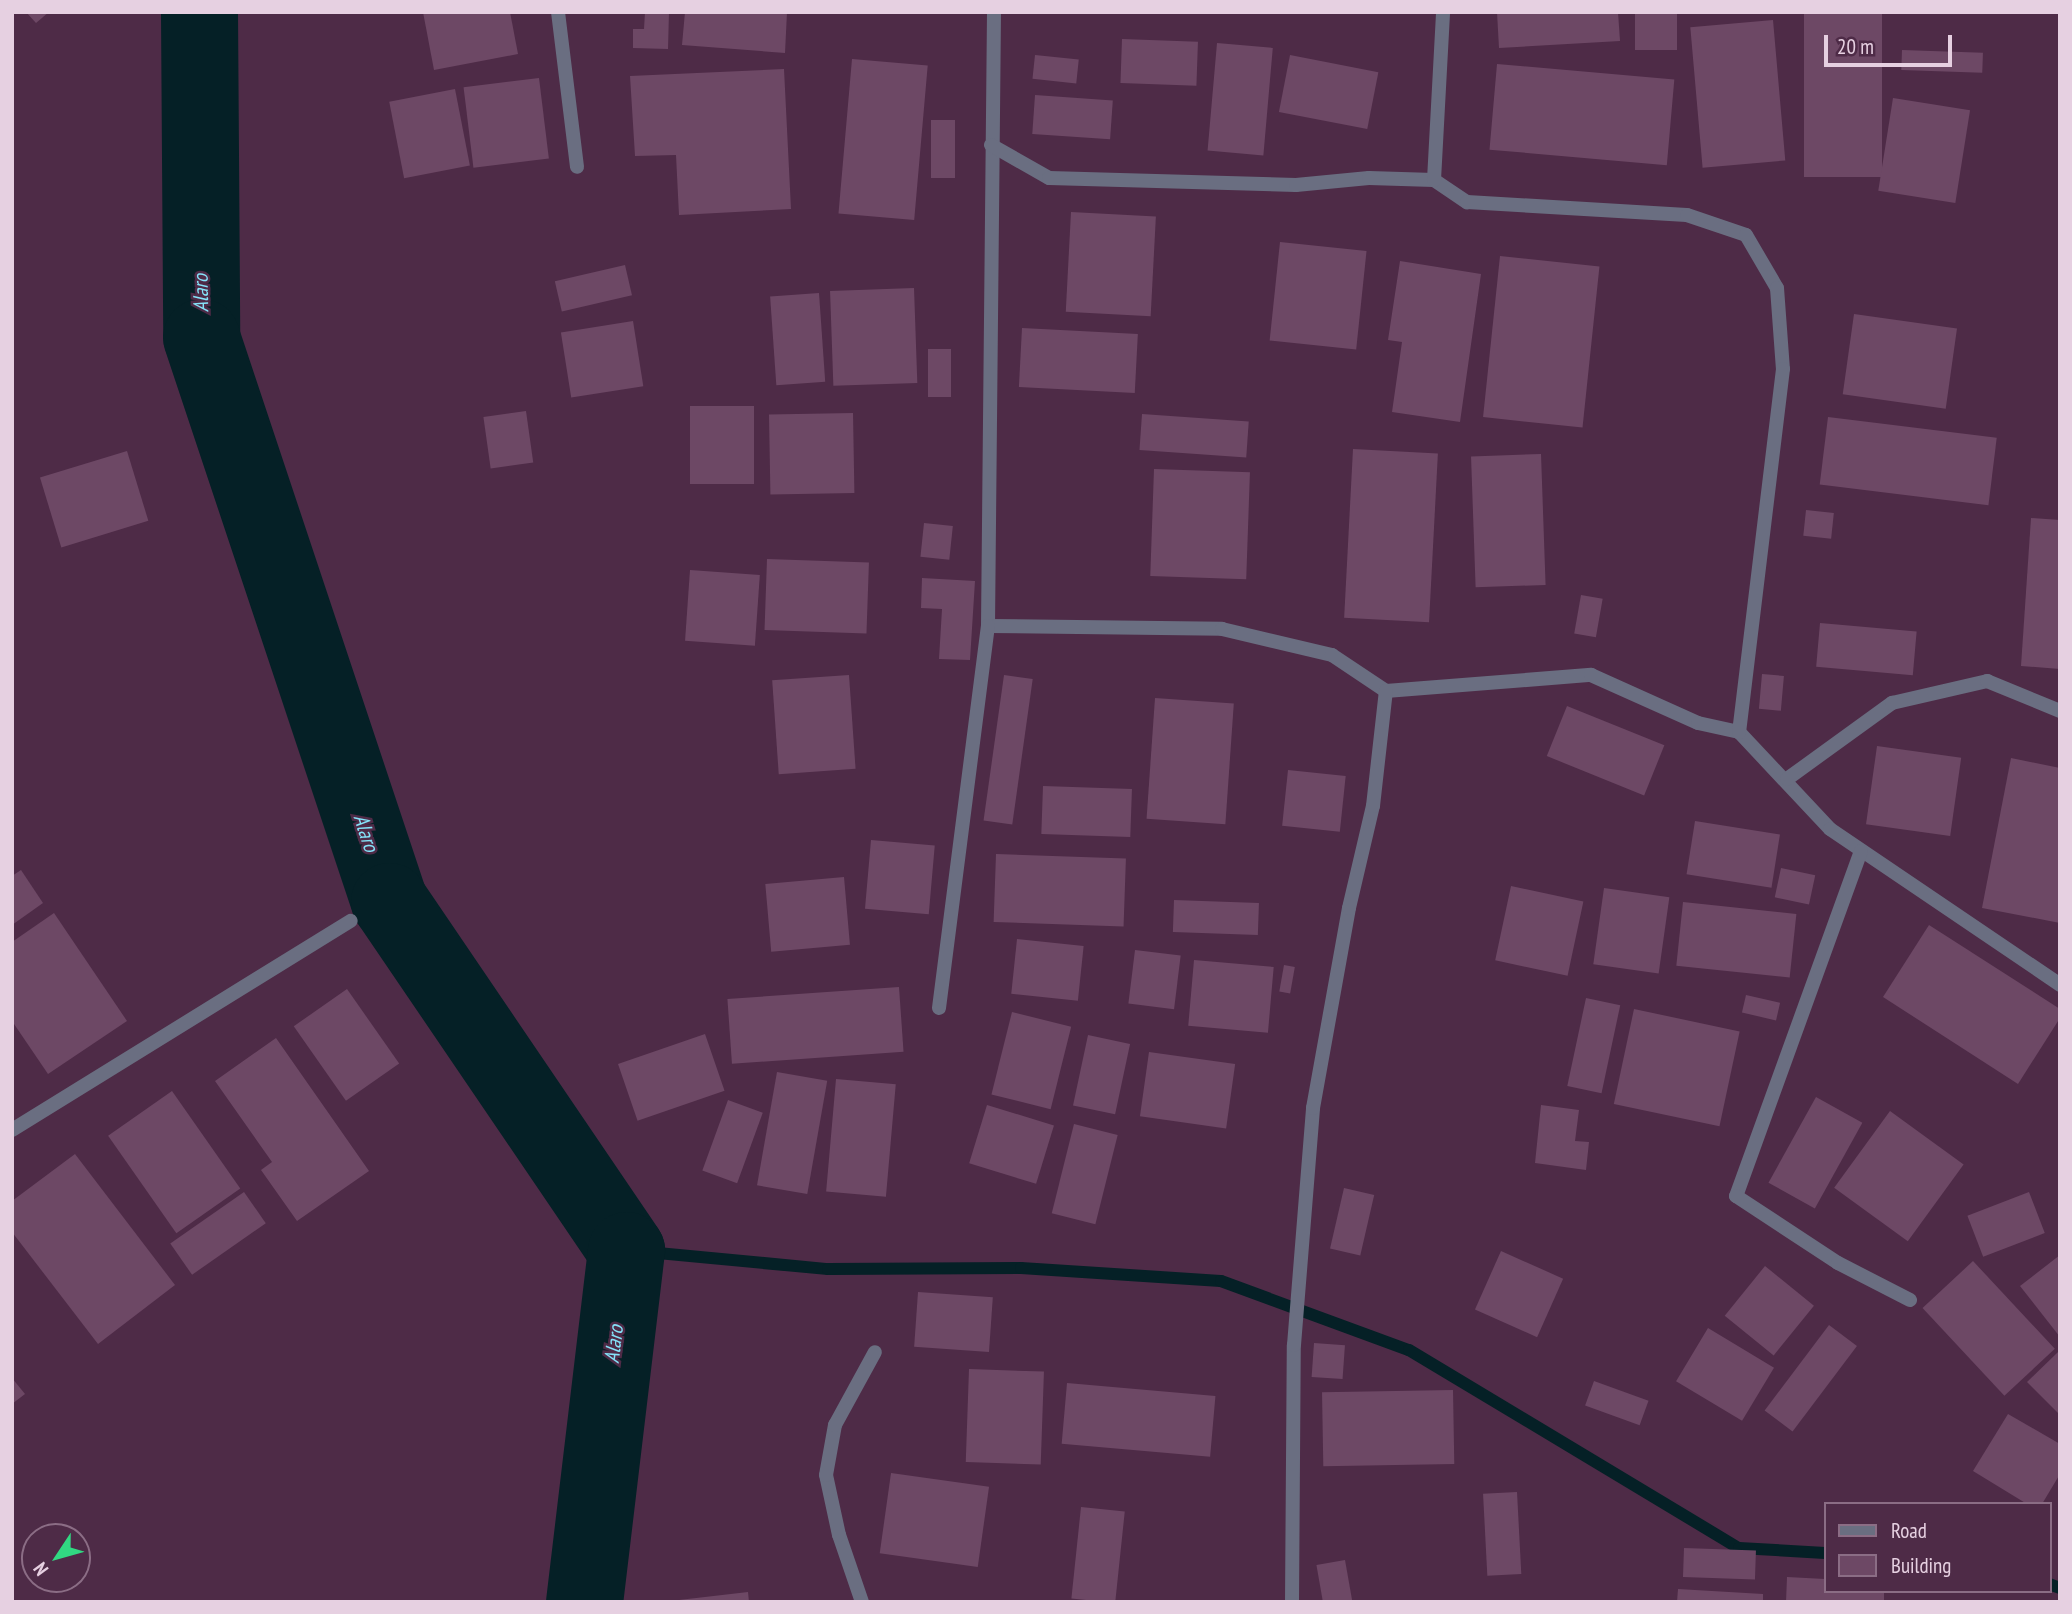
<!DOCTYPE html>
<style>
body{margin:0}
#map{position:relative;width:2072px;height:1614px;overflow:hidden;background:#4e2b47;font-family:"PT Sans Narrow",sans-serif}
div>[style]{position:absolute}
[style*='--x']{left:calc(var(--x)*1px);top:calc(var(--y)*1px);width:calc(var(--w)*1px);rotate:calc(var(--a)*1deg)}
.stream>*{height:12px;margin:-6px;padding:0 6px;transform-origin:6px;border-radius:6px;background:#052026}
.river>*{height:77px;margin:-38.5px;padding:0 38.5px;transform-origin:38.5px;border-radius:38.5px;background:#052026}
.building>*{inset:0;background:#6d4865;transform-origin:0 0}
.minor>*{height:14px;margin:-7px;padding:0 7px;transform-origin:7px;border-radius:7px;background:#6a6e81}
span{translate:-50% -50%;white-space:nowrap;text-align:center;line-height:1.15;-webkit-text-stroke:5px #4e2b47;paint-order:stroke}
.water-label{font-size:21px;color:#85e3f9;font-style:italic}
.frame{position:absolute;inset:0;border:14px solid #e6d0e1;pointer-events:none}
.legend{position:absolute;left:1824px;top:1502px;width:228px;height:91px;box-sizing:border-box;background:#4e2b47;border:2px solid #8b6d85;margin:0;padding:9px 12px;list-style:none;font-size:21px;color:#e6d0e1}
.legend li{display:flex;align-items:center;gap:14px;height:35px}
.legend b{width:35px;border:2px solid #8b6d85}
.north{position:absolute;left:21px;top:1523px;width:70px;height:70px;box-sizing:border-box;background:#4e2b47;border:2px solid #8b6d85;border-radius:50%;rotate:234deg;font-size:19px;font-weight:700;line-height:28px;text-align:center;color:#e6d0e1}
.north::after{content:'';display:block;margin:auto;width:24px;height:32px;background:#31d882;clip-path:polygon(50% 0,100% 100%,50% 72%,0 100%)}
.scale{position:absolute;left:1824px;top:35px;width:128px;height:32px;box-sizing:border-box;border:4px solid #e6d0e1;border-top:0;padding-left:9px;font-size:21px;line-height:24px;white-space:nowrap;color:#e6d0e1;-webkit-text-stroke:5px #4e2b47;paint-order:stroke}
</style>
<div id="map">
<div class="stream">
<div style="--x:626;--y:1250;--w:203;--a:5.4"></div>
<div style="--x:828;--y:1269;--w:193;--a:-0.3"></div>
<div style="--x:1021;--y:1268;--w:200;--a:3.7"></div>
<div style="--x:1221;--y:1281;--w:200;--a:20.2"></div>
<div style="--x:1409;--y:1350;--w:385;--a:31"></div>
<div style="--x:1739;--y:1548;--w:86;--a:3.3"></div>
<div style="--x:2049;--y:1584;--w:12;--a:20"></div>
</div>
<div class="river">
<div style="--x:199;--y:12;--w:325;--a:89.6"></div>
<div style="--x:201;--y:337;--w:595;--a:71.57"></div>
<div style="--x:389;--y:901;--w:422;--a:55.8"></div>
<div style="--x:626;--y:1250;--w:354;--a:96.8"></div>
</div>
<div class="building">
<div style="clip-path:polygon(26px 12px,49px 12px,36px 23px)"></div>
<div style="clip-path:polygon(423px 12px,510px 12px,518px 54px,434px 70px)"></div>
<div style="clip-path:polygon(645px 12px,669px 12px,668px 49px,633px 48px,633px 29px,644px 29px)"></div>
<div style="clip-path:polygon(685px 12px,787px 12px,785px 53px,682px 45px)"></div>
<div style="clip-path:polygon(1497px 12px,1618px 12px,1620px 41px,1499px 48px)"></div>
<div style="left:1635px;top:12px;width:42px;height:38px"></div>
<div style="left:1804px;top:12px;width:78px;height:165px"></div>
<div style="left:1773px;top:20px;width:141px;height:83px;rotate:85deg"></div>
<div style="left:1122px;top:39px;width:76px;height:44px;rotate:2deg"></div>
<div style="left:1217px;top:43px;width:56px;height:108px;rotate:5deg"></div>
<div style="left:1902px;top:50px;width:81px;height:20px;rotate:2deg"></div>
<div style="left:1035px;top:55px;width:44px;height:24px;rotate:6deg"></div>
<div style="left:1290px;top:55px;width:90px;height:58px;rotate:11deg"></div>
<div style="left:852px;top:59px;width:76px;height:155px;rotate:5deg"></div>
<div style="left:1497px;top:64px;width:178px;height:86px;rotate:5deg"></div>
<div style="clip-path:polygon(784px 69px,791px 209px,679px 215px,676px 155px,635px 156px,630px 76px)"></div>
<div style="left:539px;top:78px;width:81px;height:76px;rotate:83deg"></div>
<div style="left:455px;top:89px;width:78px;height:67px;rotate:79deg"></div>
<div style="left:1035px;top:95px;width:78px;height:39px;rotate:4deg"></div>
<div style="left:1893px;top:98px;width:78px;height:94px;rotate:9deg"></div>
<div style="left:931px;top:120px;width:24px;height:58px"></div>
<div style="left:1071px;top:212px;width:85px;height:100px;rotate:3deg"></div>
<div style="left:1280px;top:242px;width:87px;height:99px;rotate:6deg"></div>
<div style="left:1500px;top:256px;width:100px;height:162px;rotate:6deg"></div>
<div style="clip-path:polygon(1400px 261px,1481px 274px,1460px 422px,1392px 412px,1402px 342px,1388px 340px)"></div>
<div style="left:625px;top:265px;width:31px;height:72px;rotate:77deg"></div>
<div style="left:914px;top:288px;width:95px;height:84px;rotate:88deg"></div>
<div style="left:819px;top:293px;width:89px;height:49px;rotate:86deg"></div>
<div style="left:1854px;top:314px;width:104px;height:81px;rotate:8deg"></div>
<div style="left:633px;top:321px;width:66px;height:73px;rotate:81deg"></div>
<div style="left:1022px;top:328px;width:116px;height:59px;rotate:3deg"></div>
<div style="left:928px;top:349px;width:23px;height:48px"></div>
<div style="left:690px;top:406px;width:64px;height:78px"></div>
<div style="left:526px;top:411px;width:52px;height:43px;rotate:82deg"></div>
<div style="left:853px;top:413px;width:80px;height:84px;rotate:89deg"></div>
<div style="left:1142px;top:414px;width:107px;height:36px;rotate:4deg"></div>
<div style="left:1828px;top:417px;width:170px;height:68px;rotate:7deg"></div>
<div style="left:1353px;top:449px;width:85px;height:169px;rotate:3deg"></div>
<div style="left:127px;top:451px;width:73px;height:91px;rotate:73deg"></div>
<div style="left:1541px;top:454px;width:131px;height:70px;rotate:88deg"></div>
<div style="left:1154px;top:469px;width:96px;height:107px;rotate:2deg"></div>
<div style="left:1806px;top:510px;width:28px;height:26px;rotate:6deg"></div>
<div style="clip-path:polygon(2031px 518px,2060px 520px,2060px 669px,2021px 666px)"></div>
<div style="left:924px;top:523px;width:29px;height:34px;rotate:6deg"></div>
<div style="left:767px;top:559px;width:102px;height:71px;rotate:2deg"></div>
<div style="left:690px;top:570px;width:70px;height:71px;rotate:4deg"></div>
<div style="clip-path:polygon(922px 578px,975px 581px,970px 660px,939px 659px,942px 609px,921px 608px)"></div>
<div style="left:1581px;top:595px;width:22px;height:39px;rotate:10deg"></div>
<div style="left:1820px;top:623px;width:97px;height:44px;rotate:5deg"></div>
<div style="left:1762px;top:674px;width:22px;height:35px;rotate:5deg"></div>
<div style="left:849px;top:675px;width:94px;height:77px;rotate:86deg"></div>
<div style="left:1004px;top:675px;width:29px;height:147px;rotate:8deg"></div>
<div style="left:1155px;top:698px;width:79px;height:121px;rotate:4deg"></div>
<div style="left:1567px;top:706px;width:105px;height:54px;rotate:22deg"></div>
<div style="left:1877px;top:746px;width:85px;height:79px;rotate:8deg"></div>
<div style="clip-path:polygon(2011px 758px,2060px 768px,2060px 923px,1982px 908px)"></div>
<div style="left:1288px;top:770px;width:58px;height:56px;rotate:6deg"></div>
<div style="left:1043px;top:786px;width:89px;height:48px;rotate:2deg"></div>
<div style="left:1695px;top:821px;width:86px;height:54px;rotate:9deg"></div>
<div style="left:871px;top:840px;width:64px;height:69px;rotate:5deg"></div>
<div style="left:996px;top:854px;width:130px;height:68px;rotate:2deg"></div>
<div style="left:1781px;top:868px;width:35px;height:30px;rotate:12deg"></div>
<div style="clip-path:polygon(21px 870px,43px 903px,12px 925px,12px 876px)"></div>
<div style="left:844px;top:877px;width:68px;height:79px;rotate:85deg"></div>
<div style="left:1511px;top:886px;width:74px;height:76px;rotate:12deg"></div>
<div style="left:1604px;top:888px;width:66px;height:77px;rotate:8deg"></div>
<div style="left:1174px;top:900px;width:85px;height:32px;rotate:2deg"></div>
<div style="left:1683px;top:902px;width:114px;height:64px;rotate:6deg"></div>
<div style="clip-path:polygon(54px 913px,127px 1021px,48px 1074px,12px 1021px,12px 942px)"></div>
<div style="clip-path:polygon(1929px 925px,2060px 1009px,2060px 1018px,2018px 1084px,1883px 997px)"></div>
<div style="left:1017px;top:939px;width:67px;height:55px;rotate:6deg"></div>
<div style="left:1135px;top:950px;width:46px;height:54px;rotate:7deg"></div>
<div style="left:1194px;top:960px;width:80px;height:66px;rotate:5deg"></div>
<div style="left:1284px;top:965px;width:11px;height:27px;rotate:10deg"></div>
<div style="left:899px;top:987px;width:65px;height:172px;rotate:86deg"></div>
<div style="left:347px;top:989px;width:91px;height:65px;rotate:55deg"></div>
<div style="left:1746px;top:995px;width:35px;height:18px;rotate:13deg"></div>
<div style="left:1586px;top:998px;width:35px;height:90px;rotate:12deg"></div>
<div style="left:1634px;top:1009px;width:108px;height:97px;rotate:12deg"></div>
<div style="left:1012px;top:1012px;width:61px;height:85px;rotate:14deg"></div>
<div style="left:705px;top:1034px;width:60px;height:92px;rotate:71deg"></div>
<div style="left:1088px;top:1035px;width:43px;height:72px;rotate:12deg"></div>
<div style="clip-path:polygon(276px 1038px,369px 1171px,297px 1221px,261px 1170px,272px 1162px,215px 1081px)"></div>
<div style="left:1149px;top:1052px;width:87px;height:65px;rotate:8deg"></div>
<div style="left:777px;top:1072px;width:51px;height:115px;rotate:10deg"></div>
<div style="left:836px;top:1079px;width:60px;height:113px;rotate:5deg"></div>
<div style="left:172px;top:1091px;width:119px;height:78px;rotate:55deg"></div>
<div style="left:1816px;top:1097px;width:53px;height:98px;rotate:29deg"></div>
<div style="left:728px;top:1100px;width:37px;height:75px;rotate:20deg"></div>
<div style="left:987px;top:1105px;width:70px;height:61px;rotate:17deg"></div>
<div style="clip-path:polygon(1541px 1105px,1579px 1110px,1575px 1141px,1589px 1142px,1586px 1170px,1535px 1163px)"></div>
<div style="left:1890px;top:1111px;width:91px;height:95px;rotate:36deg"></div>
<div style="left:1074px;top:1124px;width:45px;height:92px;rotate:14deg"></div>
<div style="clip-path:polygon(75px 1154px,175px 1285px,98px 1344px,12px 1232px,12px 1201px)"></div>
<div style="left:1344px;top:1188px;width:31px;height:62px;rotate:13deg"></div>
<div style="left:244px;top:1192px;width:38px;height:90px;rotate:55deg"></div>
<div style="left:2029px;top:1192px;width:44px;height:66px;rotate:69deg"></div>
<div style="left:1501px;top:1251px;width:68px;height:64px;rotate:24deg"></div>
<div style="clip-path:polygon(2060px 1255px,2060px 1337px,2020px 1286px)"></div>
<div style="left:1973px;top:1261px;width:120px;height:69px;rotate:47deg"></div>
<div style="left:1765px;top:1266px;width:63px;height:64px;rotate:39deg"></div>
<div style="left:918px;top:1292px;width:75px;height:55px;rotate:4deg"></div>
<div style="left:1829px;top:1325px;width:35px;height:107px;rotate:37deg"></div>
<div style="left:1708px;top:1328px;width:77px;height:62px;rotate:31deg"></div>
<div style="left:1314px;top:1343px;width:31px;height:34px;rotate:4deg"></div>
<div style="clip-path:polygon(2058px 1352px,2060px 1354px,2060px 1415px,2027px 1382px)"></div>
<div style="left:969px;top:1369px;width:75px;height:93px;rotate:2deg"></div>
<div style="clip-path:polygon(12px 1378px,25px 1394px,12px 1404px)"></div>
<div style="left:1594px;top:1381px;width:58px;height:26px;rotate:20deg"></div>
<div style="left:1067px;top:1383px;width:149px;height:61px;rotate:5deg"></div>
<div style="left:1453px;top:1390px;width:74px;height:131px;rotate:89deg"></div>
<div style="clip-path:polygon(2008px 1414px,2060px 1444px,2060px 1474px,2042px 1504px,2027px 1504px,1973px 1471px)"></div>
<div style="left:891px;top:1473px;width:99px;height:81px;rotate:8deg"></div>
<div style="left:1517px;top:1492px;width:82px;height:34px;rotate:87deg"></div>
<div style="left:1081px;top:1507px;width:44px;height:92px;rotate:6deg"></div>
<div style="left:1684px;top:1548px;width:72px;height:29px;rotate:2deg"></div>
<div style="left:1345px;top:1560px;width:42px;height:29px;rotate:80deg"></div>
<div style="clip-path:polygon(1787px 1577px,1825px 1579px,1825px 1591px,1884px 1591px,1884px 1602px,1786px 1602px)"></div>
<div style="clip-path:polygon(1678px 1589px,1763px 1594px,1763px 1602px,1677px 1602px)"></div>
<div style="clip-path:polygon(748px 1592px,749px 1602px,679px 1602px,679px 1600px)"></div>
</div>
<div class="minor">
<div style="--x:558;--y:12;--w:156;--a:83"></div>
<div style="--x:994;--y:12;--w:614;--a:90.56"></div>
<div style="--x:988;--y:626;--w:234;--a:0.7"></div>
<div style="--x:1222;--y:629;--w:113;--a:13.3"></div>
<div style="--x:1332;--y:655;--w:65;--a:33.7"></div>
<div style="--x:1386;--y:691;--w:206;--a:-4.5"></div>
<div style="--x:1591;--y:675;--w:117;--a:24.2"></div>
<div style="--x:1698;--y:723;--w:42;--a:12.4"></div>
<div style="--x:1739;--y:732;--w:133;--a:46.8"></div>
<div style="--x:1830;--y:829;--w:278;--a:34.1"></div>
<div style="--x:991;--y:145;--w:67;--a:29.6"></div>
<div style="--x:1049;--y:178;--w:247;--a:1.6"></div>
<div style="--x:1296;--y:185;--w:73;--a:-5.5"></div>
<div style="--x:1369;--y:178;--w:65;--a:1.8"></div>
<div style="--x:1434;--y:180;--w:40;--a:34"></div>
<div style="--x:1467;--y:202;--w:220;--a:3.4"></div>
<div style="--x:1687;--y:215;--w:62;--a:18.7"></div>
<div style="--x:1746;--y:235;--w:61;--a:59.7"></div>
<div style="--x:1777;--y:288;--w:81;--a:85.8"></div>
<div style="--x:1783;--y:369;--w:366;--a:96.9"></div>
<div style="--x:1434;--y:180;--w:168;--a:-86.9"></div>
<div style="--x:1787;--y:779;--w:130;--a:-35.9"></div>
<div style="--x:1892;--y:703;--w:98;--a:-13"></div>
<div style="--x:1987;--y:681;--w:79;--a:22.3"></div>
<div style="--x:1861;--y:851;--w:367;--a:109.9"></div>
<div style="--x:1736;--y:1196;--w:122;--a:33.3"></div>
<div style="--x:1838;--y:1263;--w:81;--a:27.2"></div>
<div style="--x:939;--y:1008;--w:385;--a:-82.7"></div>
<div style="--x:12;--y:1130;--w:398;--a:-31.7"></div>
<div style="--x:862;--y:1602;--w:71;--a:-108.9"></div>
<div style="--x:839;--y:1535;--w:61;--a:-102.2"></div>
<div style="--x:826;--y:1475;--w:51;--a:-79.8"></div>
<div style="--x:835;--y:1425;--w:83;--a:-61.3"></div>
<div style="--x:1292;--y:1602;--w:257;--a:-89.6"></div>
<div style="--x:1294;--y:1345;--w:238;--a:-85.4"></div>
<div style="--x:1313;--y:1108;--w:203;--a:-79.8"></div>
<div style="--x:1349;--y:908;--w:105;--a:-76.8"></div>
<div style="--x:1373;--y:806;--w:116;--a:-83.6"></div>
</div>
<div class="water-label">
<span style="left:201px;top:293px;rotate:-91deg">Alaro</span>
<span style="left:366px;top:833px;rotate:72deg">Alaro</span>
<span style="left:614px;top:1344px;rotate:-83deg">Alaro</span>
</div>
<div class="frame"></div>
<ul class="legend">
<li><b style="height:9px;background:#6a6e81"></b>Road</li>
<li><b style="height:19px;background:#6d4865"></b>Building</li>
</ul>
<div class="north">N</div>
<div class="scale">20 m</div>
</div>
